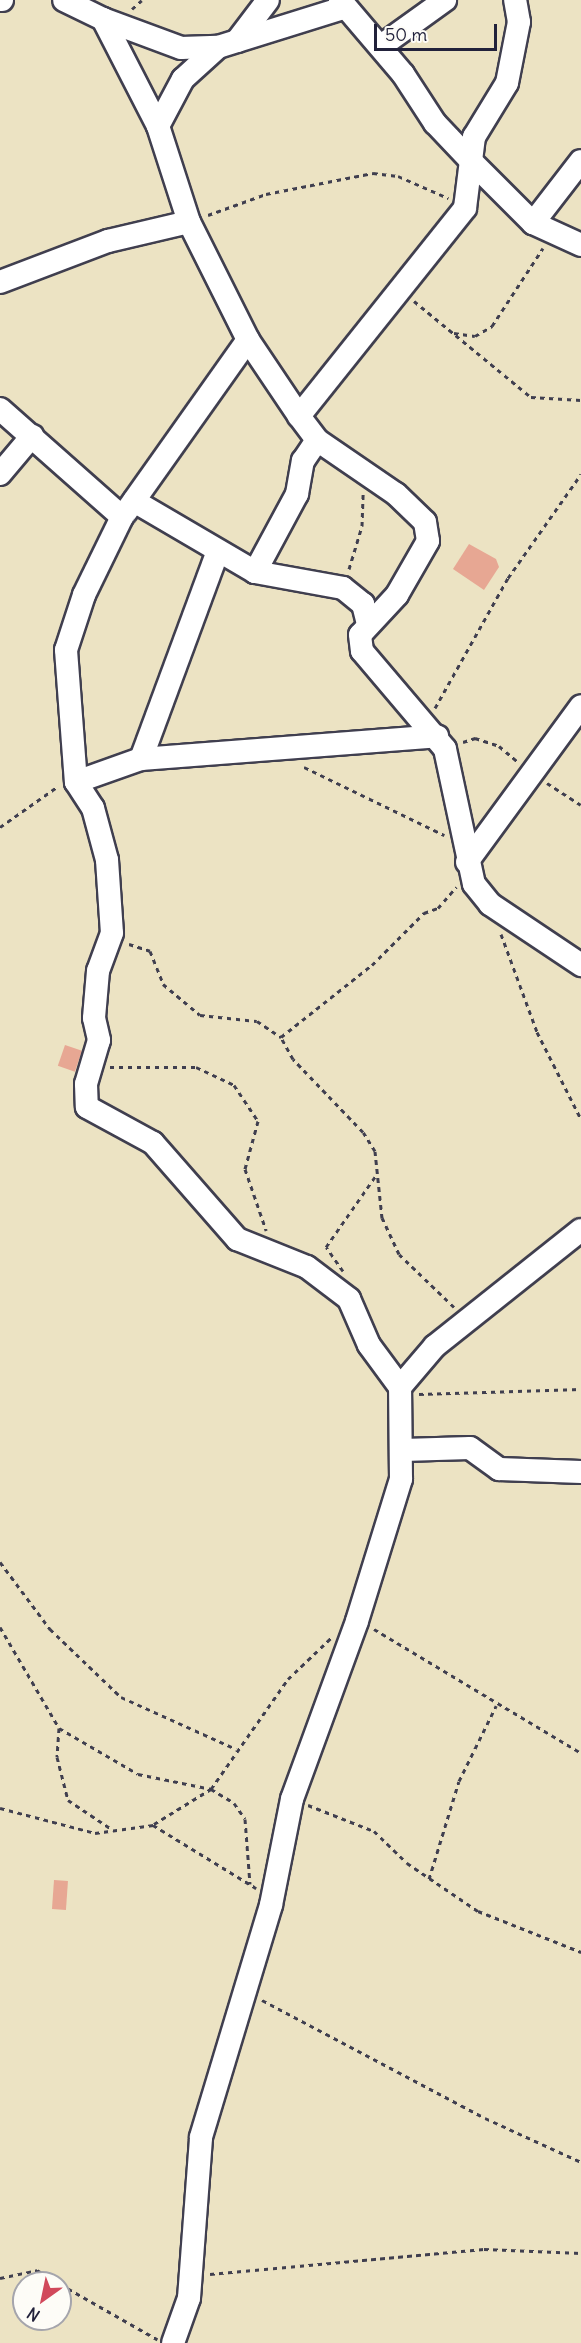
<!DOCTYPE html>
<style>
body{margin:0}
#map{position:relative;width:581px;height:2343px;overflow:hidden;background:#ece3c3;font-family:Delius,sans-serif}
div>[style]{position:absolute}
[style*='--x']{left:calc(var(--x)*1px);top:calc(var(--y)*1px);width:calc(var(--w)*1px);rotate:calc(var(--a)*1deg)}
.building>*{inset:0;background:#e7a793;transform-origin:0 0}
.path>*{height:3px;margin-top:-1.5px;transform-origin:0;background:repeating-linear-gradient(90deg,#403f4f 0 4.5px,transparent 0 9px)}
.roads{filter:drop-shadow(2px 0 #403f4f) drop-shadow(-2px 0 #403f4f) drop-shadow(0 2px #403f4f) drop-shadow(0 -2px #403f4f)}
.minor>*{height:22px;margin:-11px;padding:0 11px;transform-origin:11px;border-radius:11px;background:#fff}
span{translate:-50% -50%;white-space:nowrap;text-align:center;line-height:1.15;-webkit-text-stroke:4.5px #fdfcf7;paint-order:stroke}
.north{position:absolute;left:12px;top:2271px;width:60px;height:60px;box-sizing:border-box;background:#fdfcf7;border:2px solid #a5a5ac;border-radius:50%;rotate:213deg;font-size:16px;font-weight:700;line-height:24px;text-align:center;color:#22223b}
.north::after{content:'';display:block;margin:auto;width:21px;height:27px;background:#d1495b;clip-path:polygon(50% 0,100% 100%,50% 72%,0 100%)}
.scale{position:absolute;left:374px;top:24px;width:123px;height:27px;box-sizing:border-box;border:3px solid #22223b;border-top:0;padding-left:8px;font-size:18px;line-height:21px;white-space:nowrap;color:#22223b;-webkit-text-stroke:4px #fdfcf7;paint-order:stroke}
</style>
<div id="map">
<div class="building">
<div style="clip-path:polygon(469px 544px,496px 559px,499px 567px,484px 590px,453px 569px)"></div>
<div style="left:65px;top:1045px;width:18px;height:22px;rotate:19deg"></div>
<div style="left:54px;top:1880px;width:14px;height:29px;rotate:4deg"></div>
</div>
<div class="path">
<div style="--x:132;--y:9;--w:13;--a:-42"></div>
<div style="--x:208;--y:215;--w:62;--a:-19.9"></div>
<div style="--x:266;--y:194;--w:109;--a:-11.1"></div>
<div style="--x:373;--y:173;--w:25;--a:7"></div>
<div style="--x:398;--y:176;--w:55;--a:23.7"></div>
<div style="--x:414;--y:301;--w:151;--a:39.4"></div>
<div style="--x:531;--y:397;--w:50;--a:3.4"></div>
<div style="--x:454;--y:333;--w:21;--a:8"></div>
<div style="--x:475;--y:336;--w:20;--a:-30"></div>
<div style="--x:492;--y:326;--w:93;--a:-56.8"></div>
<div style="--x:349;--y:569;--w:45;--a:-73.2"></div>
<div style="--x:362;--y:526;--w:32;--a:-88"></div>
<div style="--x:435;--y:708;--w:149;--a:-60.7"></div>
<div style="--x:508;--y:578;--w:127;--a:-54.9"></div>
<div style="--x:463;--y:742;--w:13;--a:-18"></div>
<div style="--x:475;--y:738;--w:25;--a:18"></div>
<div style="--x:499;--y:746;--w:25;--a:40"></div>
<div style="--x:304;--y:767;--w:156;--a:25.9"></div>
<div style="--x:547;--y:783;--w:40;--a:32.9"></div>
<div style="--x:0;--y:827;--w:70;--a:-35.1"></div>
<div style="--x:501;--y:934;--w:104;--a:69.8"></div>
<div style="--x:537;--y:1032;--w:97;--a:63.2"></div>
<div style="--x:129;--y:944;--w:22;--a:18"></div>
<div style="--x:150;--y:951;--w:35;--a:68"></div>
<div style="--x:163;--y:984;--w:48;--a:40"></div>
<div style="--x:200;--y:1015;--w:57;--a:6"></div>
<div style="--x:257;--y:1021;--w:29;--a:34"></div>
<div style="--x:110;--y:1067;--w:86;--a:0"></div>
<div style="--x:196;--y:1067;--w:42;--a:25.3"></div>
<div style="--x:234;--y:1085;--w:43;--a:56.3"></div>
<div style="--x:258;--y:1121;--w:50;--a:105.2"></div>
<div style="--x:245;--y:1169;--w:65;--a:71"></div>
<div style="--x:343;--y:1271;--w:29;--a:-125"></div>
<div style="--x:326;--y:1247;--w:89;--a:-55.1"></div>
<div style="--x:454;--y:1307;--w:76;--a:-136.1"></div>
<div style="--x:399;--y:1254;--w:40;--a:-115"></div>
<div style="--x:382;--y:1218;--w:67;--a:-96"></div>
<div style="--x:375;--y:1151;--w:22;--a:-122"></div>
<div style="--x:363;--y:1132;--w:101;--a:-133.8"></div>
<div style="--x:293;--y:1059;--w:25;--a:-119"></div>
<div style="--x:281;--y:1037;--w:116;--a:-38.4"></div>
<div style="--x:372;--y:965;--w:74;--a:-45"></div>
<div style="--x:424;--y:913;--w:15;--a:-20"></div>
<div style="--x:438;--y:908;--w:28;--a:-49"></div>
<div style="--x:419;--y:1394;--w:162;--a:-1.8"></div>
<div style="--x:0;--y:1562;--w:84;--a:53.3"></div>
<div style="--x:50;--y:1629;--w:98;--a:43.8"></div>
<div style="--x:121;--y:1697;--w:126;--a:24.3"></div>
<div style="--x:0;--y:1627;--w:117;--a:59.7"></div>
<div style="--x:59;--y:1728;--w:29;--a:94"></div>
<div style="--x:57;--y:1757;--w:44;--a:75.7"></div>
<div style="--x:68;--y:1800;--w:54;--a:33.7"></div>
<div style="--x:374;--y:1629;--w:241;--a:30.9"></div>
<div style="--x:59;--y:1728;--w:91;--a:30.2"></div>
<div style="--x:138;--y:1774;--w:75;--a:11.6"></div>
<div style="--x:211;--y:1789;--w:27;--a:31"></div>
<div style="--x:234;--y:1803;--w:19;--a:55"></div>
<div style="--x:245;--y:1819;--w:65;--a:85.6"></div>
<div style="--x:308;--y:1805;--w:71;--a:21.5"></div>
<div style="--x:374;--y:1831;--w:46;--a:44.1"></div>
<div style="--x:407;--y:1863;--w:86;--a:34.1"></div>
<div style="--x:478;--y:1911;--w:111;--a:21.7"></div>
<div style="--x:0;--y:1808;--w:98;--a:14.7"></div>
<div style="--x:95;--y:1833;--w:59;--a:-7.9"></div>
<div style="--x:153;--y:1825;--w:121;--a:31.5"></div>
<div style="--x:154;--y:1824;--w:67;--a:-31.6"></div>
<div style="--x:211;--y:1789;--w:134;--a:-55"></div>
<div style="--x:288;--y:1679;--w:61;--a:-43.7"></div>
<div style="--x:429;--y:1879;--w:102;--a:-73"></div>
<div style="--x:459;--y:1781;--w:84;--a:-63.7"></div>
<div style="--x:262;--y:2000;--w:252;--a:27.9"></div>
<div style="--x:485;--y:2118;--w:106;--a:24.6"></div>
<div style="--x:210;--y:2274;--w:275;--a:-5.2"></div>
<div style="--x:484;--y:2249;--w:97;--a:2.4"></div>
<div style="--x:0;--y:2278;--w:38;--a:-12"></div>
<div style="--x:37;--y:2270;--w:26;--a:31"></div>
<div style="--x:60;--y:2284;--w:112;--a:29.6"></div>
</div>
<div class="roads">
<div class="minor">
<div style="--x:0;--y:0;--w:2;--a:0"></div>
<div style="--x:64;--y:0;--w:43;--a:26"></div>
<div style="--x:103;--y:19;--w:120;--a:62.8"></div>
<div style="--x:158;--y:126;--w:101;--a:72.1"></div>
<div style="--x:189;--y:222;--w:132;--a:63.4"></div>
<div style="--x:248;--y:340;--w:92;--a:56.1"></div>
<div style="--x:299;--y:416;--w:30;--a:53"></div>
<div style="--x:317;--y:440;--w:96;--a:34.4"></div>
<div style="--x:396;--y:494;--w:40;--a:44"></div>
<div style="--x:425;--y:522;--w:19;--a:81"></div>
<div style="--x:428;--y:541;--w:62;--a:119.9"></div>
<div style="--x:397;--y:595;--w:54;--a:132.8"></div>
<div style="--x:360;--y:635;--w:16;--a:83"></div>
<div style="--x:362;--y:651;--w:128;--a:49.7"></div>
<div style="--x:445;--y:749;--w:138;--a:77.9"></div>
<div style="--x:474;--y:884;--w:26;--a:51"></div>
<div style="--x:490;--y:904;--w:110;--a:33.8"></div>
<div style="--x:340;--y:0;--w:97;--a:49.6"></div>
<div style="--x:403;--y:74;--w:59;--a:56.9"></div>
<div style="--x:435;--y:123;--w:52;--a:46.5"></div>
<div style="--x:471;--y:161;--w:88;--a:45"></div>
<div style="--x:533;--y:223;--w:53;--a:24.6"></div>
<div style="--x:103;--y:19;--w:83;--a:20.4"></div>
<div style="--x:181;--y:48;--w:37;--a:-2"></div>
<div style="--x:218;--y:47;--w:131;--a:-17.3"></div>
<div style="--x:237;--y:41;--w:51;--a:-52.9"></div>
<div style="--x:381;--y:46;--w:79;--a:-35.7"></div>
<div style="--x:158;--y:126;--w:53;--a:-62"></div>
<div style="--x:183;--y:79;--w:47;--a:-42.4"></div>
<div style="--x:533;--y:223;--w:78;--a:-52.3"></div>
<div style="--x:0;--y:282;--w:116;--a:-20.8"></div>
<div style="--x:108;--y:241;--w:83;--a:-13.2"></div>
<div style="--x:0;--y:409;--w:163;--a:41.5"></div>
<div style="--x:122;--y:517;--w:87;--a:116"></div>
<div style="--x:84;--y:595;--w:58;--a:108.1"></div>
<div style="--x:66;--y:650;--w:132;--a:85.7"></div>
<div style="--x:76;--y:782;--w:31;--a:57"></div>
<div style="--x:93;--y:808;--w:54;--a:74.9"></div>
<div style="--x:107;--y:860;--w:73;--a:86.1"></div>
<div style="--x:112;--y:933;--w:40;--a:110.2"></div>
<div style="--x:98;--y:971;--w:47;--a:94.9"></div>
<div style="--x:94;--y:1018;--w:23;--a:77"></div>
<div style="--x:99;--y:1040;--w:46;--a:106.5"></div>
<div style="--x:86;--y:1084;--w:23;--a:88"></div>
<div style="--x:87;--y:1107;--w:75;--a:28.6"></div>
<div style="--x:153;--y:1143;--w:128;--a:48.8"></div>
<div style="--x:237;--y:1239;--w:75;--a:21.8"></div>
<div style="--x:307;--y:1267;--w:53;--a:37.3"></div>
<div style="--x:349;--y:1299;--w:50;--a:66.5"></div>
<div style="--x:369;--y:1345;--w:52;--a:53.6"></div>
<div style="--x:299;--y:416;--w:266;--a:-51.4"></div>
<div style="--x:465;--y:208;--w:72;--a:-82.8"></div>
<div style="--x:474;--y:137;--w:63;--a:-58.6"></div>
<div style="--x:507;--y:83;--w:62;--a:-78.9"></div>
<div style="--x:519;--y:22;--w:22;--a:-100"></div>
<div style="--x:0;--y:474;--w:50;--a:-49.9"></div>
<div style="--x:134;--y:501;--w:140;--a:30.4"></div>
<div style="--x:255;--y:572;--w:89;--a:10.3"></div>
<div style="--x:343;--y:588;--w:26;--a:39"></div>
<div style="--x:363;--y:604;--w:21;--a:76"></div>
<div style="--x:126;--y:512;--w:211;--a:-54.7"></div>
<div style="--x:255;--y:572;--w:89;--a:-61.7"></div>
<div style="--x:297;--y:494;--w:34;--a:-80"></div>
<div style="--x:303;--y:461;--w:25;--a:-56"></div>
<div style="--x:141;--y:759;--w:219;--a:-69.7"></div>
<div style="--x:76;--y:782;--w:69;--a:-19.5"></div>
<div style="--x:141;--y:759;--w:297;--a:-4.4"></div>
<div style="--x:467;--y:862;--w:193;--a:-53.8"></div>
<div style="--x:403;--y:1450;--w:67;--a:-1.7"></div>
<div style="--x:470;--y:1448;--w:36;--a:36"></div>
<div style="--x:499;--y:1469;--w:82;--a:2.1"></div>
<div style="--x:173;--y:2343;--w:48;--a:-70.4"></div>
<div style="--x:189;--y:2298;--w:161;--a:-85.7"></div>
<div style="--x:201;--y:2137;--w:242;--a:-73.2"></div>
<div style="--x:271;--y:1905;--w:108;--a:-78.8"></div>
<div style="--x:292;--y:1799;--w:189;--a:-69.9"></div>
<div style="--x:357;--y:1621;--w:149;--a:-72.8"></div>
<div style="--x:401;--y:1479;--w:92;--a:-90.6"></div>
<div style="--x:400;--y:1387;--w:54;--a:-49.5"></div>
<div style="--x:435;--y:1346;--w:186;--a:-38.5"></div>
</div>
</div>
<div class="north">N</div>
<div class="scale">50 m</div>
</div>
